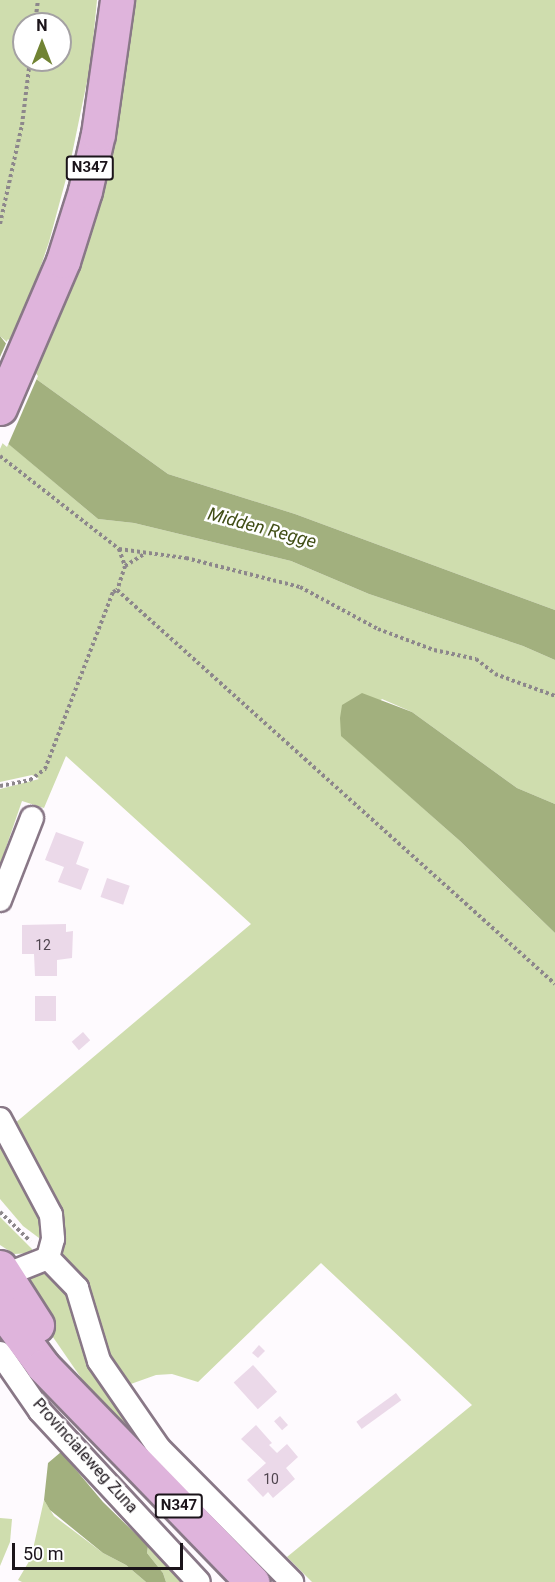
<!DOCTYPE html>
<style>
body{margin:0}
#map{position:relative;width:555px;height:1582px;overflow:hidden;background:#fefafe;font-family:Roboto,sans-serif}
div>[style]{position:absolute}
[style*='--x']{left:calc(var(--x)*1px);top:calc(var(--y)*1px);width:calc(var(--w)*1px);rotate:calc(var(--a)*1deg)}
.green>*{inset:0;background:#cfddae}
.water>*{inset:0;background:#a2b07e}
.pier>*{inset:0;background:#fefafe}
.building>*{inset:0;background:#ebd9e9;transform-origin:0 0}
.path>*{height:4px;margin-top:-2px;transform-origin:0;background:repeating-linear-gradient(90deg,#8d878c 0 3px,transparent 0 6px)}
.roads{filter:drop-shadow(2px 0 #897887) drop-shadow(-2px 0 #897887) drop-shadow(0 2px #897887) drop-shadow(0 -2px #897887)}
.minor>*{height:22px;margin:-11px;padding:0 11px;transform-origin:11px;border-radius:11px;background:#fff}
.primary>*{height:33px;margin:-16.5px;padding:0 16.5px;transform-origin:16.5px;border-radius:16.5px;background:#dfb4dc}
span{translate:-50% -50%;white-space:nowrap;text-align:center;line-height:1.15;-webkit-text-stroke:5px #fff;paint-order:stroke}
.number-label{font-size:14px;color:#4f454e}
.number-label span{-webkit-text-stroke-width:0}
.shield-label span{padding:2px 4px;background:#fff;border:2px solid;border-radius:4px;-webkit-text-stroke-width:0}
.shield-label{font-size:15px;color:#1b141a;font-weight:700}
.street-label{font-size:16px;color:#1b141a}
.water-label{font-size:18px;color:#414e16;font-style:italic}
.north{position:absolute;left:12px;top:12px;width:60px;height:60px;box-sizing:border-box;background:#fff;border:2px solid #a4a1a3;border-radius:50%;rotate:0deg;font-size:16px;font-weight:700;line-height:24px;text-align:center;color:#1b141a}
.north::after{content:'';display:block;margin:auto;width:21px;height:27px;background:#708333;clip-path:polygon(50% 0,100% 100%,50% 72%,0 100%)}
.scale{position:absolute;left:12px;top:1543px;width:171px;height:27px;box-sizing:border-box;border:3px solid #1b141a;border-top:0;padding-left:8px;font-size:18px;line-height:21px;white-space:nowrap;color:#1b141a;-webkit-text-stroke:4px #fff;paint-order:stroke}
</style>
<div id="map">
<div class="green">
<div style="clip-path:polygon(evenodd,0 0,97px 0,91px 62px,70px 164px,49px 242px,32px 292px,8px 343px,0 336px,0 0,24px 24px,60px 24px,60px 60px,24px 60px,24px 24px)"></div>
<div style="clip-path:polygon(131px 0,555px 0,555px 610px,295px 514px,168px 474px,32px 376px,63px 305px,81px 252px)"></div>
<div style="clip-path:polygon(4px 440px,98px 519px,134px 523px,291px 561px,369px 594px,523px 646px,555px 660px,555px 804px,517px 788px,412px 712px,382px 699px,342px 736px,460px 841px,555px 933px,555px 1582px,312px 1582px,287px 1557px,472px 1405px,321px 1263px,198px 1382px,172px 1374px,156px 1375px,128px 1385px,112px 1368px,91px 1292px,78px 1270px,60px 1253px,14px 1124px,251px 924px,66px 756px,44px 808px,22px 801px,0 865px,0 789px,39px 779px,32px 775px,0 782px,0 449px)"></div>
<div style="clip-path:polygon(0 1136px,42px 1212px,43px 1241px,23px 1226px,0 1199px)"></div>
<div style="clip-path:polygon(0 1217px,32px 1249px,33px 1253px,14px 1254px,0 1245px)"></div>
<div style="clip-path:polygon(39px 1272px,49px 1272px,61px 1279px,153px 1448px,147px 1453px,86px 1385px,26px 1298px,27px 1277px)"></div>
<div style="clip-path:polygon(44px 1500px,54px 1516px,103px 1553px,126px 1565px,146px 1582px,22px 1582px,18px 1580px,31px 1558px)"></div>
<div style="clip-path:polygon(0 1518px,12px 1519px,10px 1542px,0 1566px)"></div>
<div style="clip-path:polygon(148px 1546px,182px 1582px,166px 1582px,163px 1573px,147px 1553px)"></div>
</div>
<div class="water">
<div style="clip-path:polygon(0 336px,32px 376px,168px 474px,295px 514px,555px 610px,555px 660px,523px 646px,369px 594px,291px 561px,134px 523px,98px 519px,0 437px)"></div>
<div style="clip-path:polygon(362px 693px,412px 712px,517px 788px,555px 804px,555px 933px,460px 841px,341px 736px,340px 718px,342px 705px)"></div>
<div style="clip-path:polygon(61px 1452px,103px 1502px,148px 1546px,147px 1553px,163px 1573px,166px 1582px,146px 1582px,126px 1565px,103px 1553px,50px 1510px,44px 1500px,48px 1463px)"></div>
</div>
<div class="pier">
<div style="clip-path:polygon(8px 339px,38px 376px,7px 447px,0 441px,0 357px)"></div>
</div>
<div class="building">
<div style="clip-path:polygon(56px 832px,84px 842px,76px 864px,89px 869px,81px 890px,58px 882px,64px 867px,45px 860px)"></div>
<div style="left:107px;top:878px;width:24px;height:20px;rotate:19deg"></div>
<div style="clip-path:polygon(66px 924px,66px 932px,73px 931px,72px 958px,57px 960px,57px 976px,35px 976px,34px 954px,22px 954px,22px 925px)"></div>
<div style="left:56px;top:996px;width:25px;height:21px;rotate:90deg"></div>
<div style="left:83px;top:1032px;width:11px;height:15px;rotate:49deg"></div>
<div style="clip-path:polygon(259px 1345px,265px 1351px,258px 1358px,252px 1353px)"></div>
<div style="left:253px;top:1365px;width:36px;height:26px;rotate:48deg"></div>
<div style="left:396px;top:1393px;width:9px;height:49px;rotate:54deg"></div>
<div style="left:280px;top:1416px;width:12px;height:8px;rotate:48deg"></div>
<div style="clip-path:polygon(256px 1425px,272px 1443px,269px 1445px,277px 1453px,287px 1444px,298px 1457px,286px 1468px,295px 1479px,273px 1498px,268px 1492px,263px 1497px,247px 1480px,266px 1463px,241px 1439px)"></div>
</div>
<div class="path">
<div style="--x:35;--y:24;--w:24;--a:-83"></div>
<div style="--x:0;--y:224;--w:101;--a:-77.5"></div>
<div style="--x:22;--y:125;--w:65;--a:-83"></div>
<div style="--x:0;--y:456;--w:151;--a:38"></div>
<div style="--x:119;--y:549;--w:18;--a:71"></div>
<div style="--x:125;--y:566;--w:25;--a:108"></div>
<div style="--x:119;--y:549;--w:68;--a:7.7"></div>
<div style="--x:186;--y:558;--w:118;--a:14.3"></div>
<div style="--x:300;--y:587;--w:89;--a:28.3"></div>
<div style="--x:378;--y:629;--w:60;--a:20.6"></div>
<div style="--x:434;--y:650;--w:43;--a:12.1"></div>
<div style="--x:476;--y:659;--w:24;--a:38"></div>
<div style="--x:495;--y:674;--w:64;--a:20.1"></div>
<div style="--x:125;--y:566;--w:22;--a:-32"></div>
<div style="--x:0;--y:786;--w:31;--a:-11"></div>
<div style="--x:30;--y:780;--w:19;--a:-36"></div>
<div style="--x:45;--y:769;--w:190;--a:-69"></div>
<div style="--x:113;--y:592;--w:4;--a:-27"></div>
<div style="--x:117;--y:590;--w:589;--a:41.97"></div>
<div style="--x:0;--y:1212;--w:42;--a:44"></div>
</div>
<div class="roads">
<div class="minor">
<div style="--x:0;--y:900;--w:88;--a:-68.7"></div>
<div style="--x:0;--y:1119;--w:109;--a:62"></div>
<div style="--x:51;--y:1215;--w:24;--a:85"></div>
<div style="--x:53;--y:1239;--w:20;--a:105"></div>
<div style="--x:48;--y:1258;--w:42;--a:46"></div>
<div style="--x:77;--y:1288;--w:76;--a:73.2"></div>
<div style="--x:99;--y:1361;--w:106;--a:55.4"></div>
<div style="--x:159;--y:1448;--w:189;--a:45.2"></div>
<div style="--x:0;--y:1277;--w:52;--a:-21.6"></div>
<div style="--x:0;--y:1353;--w:70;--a:55.4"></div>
<div style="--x:40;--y:1411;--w:233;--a:47.1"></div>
</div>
<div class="primary">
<div style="--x:0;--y:408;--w:160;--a:-66.8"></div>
<div style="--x:63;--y:261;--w:73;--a:-72.6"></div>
<div style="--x:85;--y:191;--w:58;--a:-77.2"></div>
<div style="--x:98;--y:134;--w:135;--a:-81.9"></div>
<div style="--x:0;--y:1267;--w:69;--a:57.5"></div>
<div style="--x:0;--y:1308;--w:72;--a:53.4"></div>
<div style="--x:43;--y:1366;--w:301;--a:45.9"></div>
</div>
</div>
<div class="number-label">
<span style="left:43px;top:945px">12</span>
<span style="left:271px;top:1479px">10</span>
</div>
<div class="shield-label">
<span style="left:90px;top:168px">N347</span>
<span style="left:179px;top:1506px">N347</span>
</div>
<div class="street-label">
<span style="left:85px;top:1456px;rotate:48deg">Provincialeweg Zuna</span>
</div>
<div class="water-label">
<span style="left:262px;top:528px;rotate:15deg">Midden Regge</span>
</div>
<div class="north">N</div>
<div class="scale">50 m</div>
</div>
